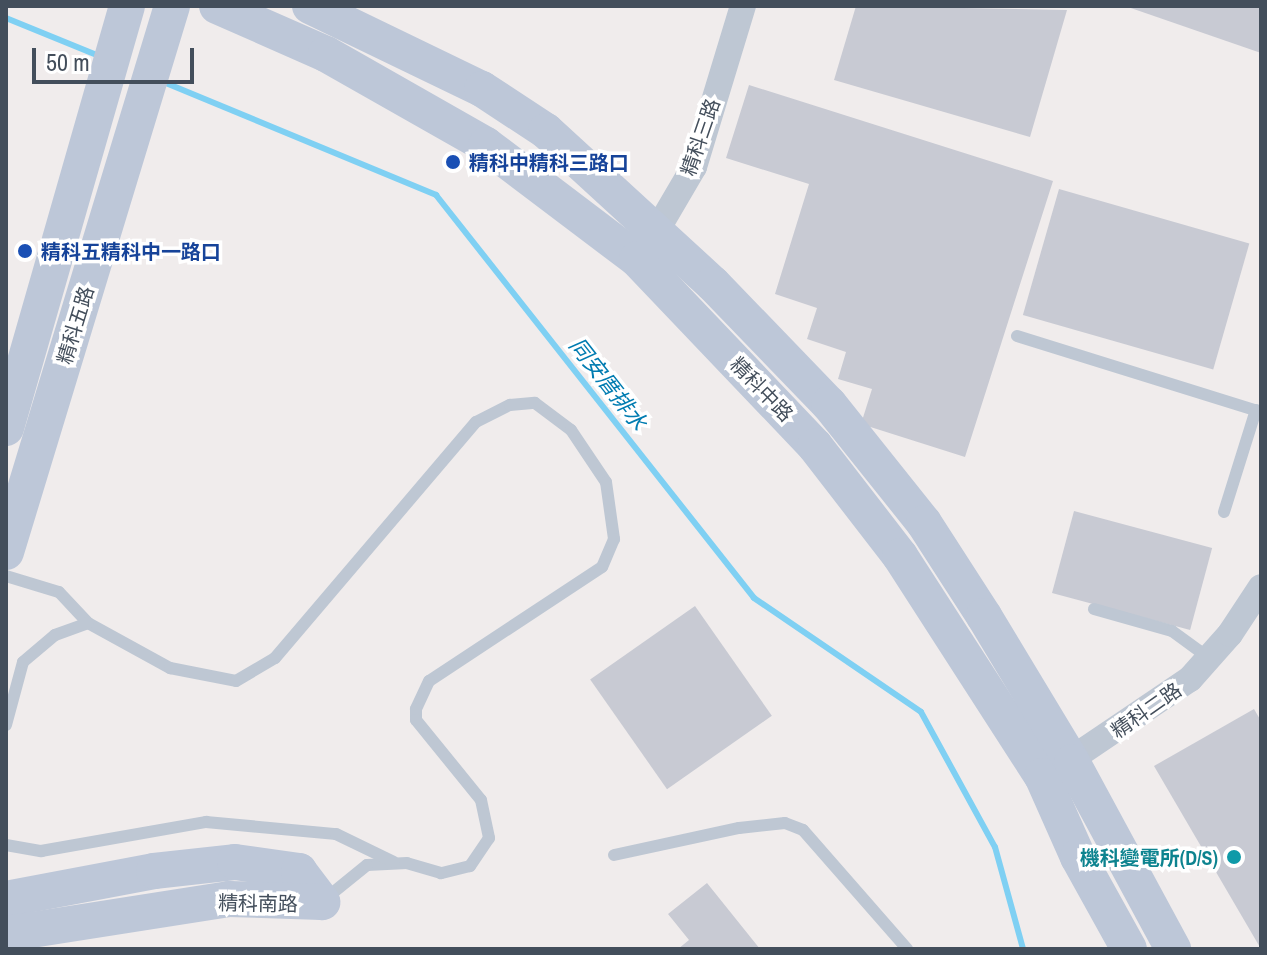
<!DOCTYPE html>
<meta charset="utf-8">
<style>
body{margin:0}
#map{position:relative;width:1267px;height:955px;overflow:hidden;background:#f0ecec;font-family:"Archivo Narrow","Noto Sans TC",sans-serif}
div>[style]{position:absolute}
[style*='--x']{left:calc(var(--x)*1px);top:calc(var(--y)*1px);width:calc(var(--w)*1px);rotate:calc(var(--a)*1deg)}
.stream>*{height:6px;margin:-3px;padding:0 3px;transform-origin:3px;border-radius:3px;background:#7fd0f3}
.building>*{inset:0;background:#c8cad3;transform-origin:0 0}
.lane>*{height:12px;margin:-6px;padding:0 6px;transform-origin:6px;border-radius:6px;background:#bec7d3}
.street>*{height:26px;margin:-13px;padding:0 13px;transform-origin:13px;border-radius:13px;background:#bec7d3}
.secondary>*{height:36px;margin:-18px;padding:0 18px;transform-origin:18px;border-radius:18px;background:#bdc7d8}
.dots>*{width:22px;height:22px;translate:-50% -50%;box-sizing:border-box;border:4px solid #fff;border-radius:50%}
span{translate:-50% -50%;white-space:nowrap;text-align:center;line-height:1.15;-webkit-text-stroke:7px #fff;paint-order:stroke}
.street-label{font-size:20px;color:#434e5b}
.transit-label{font-size:20px;color:#164399;font-weight:700}
.left{translate:0 -50%;text-align:left}
.culture-label{font-size:20px;color:#0d838f;font-weight:700}
.right{translate:-100% -50%;text-align:right}
.water-label{font-size:22px;color:#017cb1;font-style:italic}
.frame{position:absolute;inset:0;border:8px solid #434e5b;pointer-events:none}
.scale{position:absolute;left:32px;top:48px;width:162px;height:36px;box-sizing:border-box;border:4px solid #434e5b;border-top:0;padding-left:10px;font-size:24px;line-height:28px;white-space:nowrap;color:#434e5b;-webkit-text-stroke:6px #fff;paint-order:stroke}
</style>
<div id="map">
<div class="stream">
<div style="--x:6;--y:18;--w:100;--a:22.2"></div>
<div style="--x:161;--y:81;--w:298;--a:22.5"></div>
<div style="--x:436;--y:195;--w:513;--a:51.72"></div>
<div style="--x:754;--y:598;--w:202;--a:34.3"></div>
<div style="--x:921;--y:712;--w:154;--a:61.3"></div>
<div style="--x:995;--y:847;--w:106;--a:74.6"></div>
</div>
<div class="building">
<div style="clip-path:polygon(856px 6px,1067px 10px,1030px 137px,834px 80px)"></div>
<div style="clip-path:polygon(1125px 6px,1261px 6px,1261px 53px)"></div>
<div style="clip-path:polygon(749px 85px,1053px 181px,965px 457px,861px 424px,872px 389px,838px 379px,846px 352px,807px 339px,817px 308px,775px 294px,809px 184px,726px 158px)"></div>
<div style="left:1059px;top:189px;width:198px;height:131px;rotate:16deg"></div>
<div style="left:1074px;top:511px;width:143px;height:85px;rotate:15deg"></div>
<div style="left:695px;top:606px;width:134px;height:128px;rotate:55deg"></div>
<div style="clip-path:polygon(1254px 709px,1261px 721px,1261px 949px,1154px 766px)"></div>
<div style="clip-path:polygon(707px 883px,760px 949px,678px 949px,689px 940px,668px 914px)"></div>
</div>
<div class="lane">
<div style="--x:1017;--y:336;--w:256;--a:17.3"></div>
<div style="--x:1224;--y:512;--w:107;--a:-72.6"></div>
<div style="--x:6;--y:576;--w:55;--a:16.8"></div>
<div style="--x:59;--y:592;--w:42;--a:46.9"></div>
<div style="--x:88;--y:623;--w:94;--a:28.8"></div>
<div style="--x:170;--y:668;--w:67;--a:11.1"></div>
<div style="--x:236;--y:681;--w:45;--a:-30.5"></div>
<div style="--x:275;--y:658;--w:310;--a:-49.6"></div>
<div style="--x:476;--y:422;--w:38;--a:-27"></div>
<div style="--x:510;--y:405;--w:25;--a:-5"></div>
<div style="--x:535;--y:403;--w:45;--a:36.9"></div>
<div style="--x:571;--y:430;--w:63;--a:56.1"></div>
<div style="--x:606;--y:482;--w:58;--a:82"></div>
<div style="--x:614;--y:539;--w:30;--a:113"></div>
<div style="--x:602;--y:567;--w:207;--a:146.6"></div>
<div style="--x:429;--y:681;--w:31;--a:115"></div>
<div style="--x:416;--y:709;--w:11;--a:90"></div>
<div style="--x:416;--y:720;--w:103;--a:50.9"></div>
<div style="--x:481;--y:800;--w:39;--a:78"></div>
<div style="--x:489;--y:838;--w:34;--a:124"></div>
<div style="--x:470;--y:866;--w:30;--a:166"></div>
<div style="--x:441;--y:873;--w:35;--a:-164"></div>
<div style="--x:407;--y:863;--w:40;--a:177.1"></div>
<div style="--x:367;--y:865;--w:55;--a:140.9"></div>
<div style="--x:1094;--y:609;--w:81;--a:15.8"></div>
<div style="--x:1172;--y:631;--w:46;--a:36.1"></div>
<div style="--x:6;--y:725;--w:65;--a:-74.9"></div>
<div style="--x:23;--y:662;--w:42;--a:-40.2"></div>
<div style="--x:55;--y:635;--w:35;--a:-20"></div>
<div style="--x:6;--y:845;--w:36;--a:10"></div>
<div style="--x:41;--y:851;--w:168;--a:-10"></div>
<div style="--x:206;--y:822;--w:131;--a:5.3"></div>
<div style="--x:336;--y:834;--w:64;--a:25.8"></div>
<div style="--x:614;--y:855;--w:128;--a:-12.2"></div>
<div style="--x:739;--y:828;--w:46;--a:-6.2"></div>
<div style="--x:785;--y:823;--w:19;--a:21"></div>
<div style="--x:803;--y:830;--w:158;--a:48.8"></div>
</div>
<div class="street">
<div style="--x:647;--y:247;--w:93;--a:-59.6"></div>
<div style="--x:694;--y:167;--w:168;--a:-73.1"></div>
<div style="--x:1058;--y:768;--w:159;--a:-34"></div>
<div style="--x:1190;--y:679;--w:60;--a:-48.4"></div>
<div style="--x:1230;--y:634;--w:56;--a:-56.6"></div>
</div>
<div class="secondary">
<div style="--x:217;--y:6;--w:119;--a:23.8"></div>
<div style="--x:326;--y:54;--w:184;--a:29.6"></div>
<div style="--x:486;--y:145;--w:189;--a:37.1"></div>
<div style="--x:637;--y:259;--w:258;--a:46.4"></div>
<div style="--x:815;--y:446;--w:139;--a:52.3"></div>
<div style="--x:900;--y:556;--w:262;--a:57.2"></div>
<div style="--x:1042;--y:776;--w:89;--a:66"></div>
<div style="--x:1078;--y:857;--w:105;--a:61"></div>
<div style="--x:310;--y:6;--w:191;--a:25.8"></div>
<div style="--x:482;--y:89;--w:77;--a:33.3"></div>
<div style="--x:546;--y:131;--w:226;--a:42.5"></div>
<div style="--x:713;--y:284;--w:167;--a:46"></div>
<div style="--x:829;--y:404;--w:152;--a:51.4"></div>
<div style="--x:924;--y:523;--w:111;--a:57.2"></div>
<div style="--x:984;--y:616;--w:170;--a:58.9"></div>
<div style="--x:1072;--y:762;--w:213;--a:61.6"></div>
<div style="--x:6;--y:428;--w:439;--a:-74"></div>
<div style="--x:6;--y:552;--w:571;--a:-73.09"></div>
<div style="--x:6;--y:899;--w:151;--a:-10.7"></div>
<div style="--x:154;--y:871;--w:81;--a:-6.3"></div>
<div style="--x:235;--y:862;--w:65;--a:8"></div>
<div style="--x:299;--y:871;--w:39;--a:53"></div>
<div style="--x:6;--y:934;--w:226;--a:-8.9"></div>
<div style="--x:229;--y:899;--w:93;--a:1.8"></div>
</div>
<div class="dots">
<div style="left:453px;top:162px;background:#1a4fb4"></div>
<div style="left:25px;top:251px;background:#1a4fb4"></div>
<div style="left:1234px;top:857px;background:#0f9aa8"></div>
</div>
<div class="street-label">
<span style="left:700px;top:137px;rotate:-71deg">精科三路</span>
<span style="left:75px;top:325px;rotate:-73deg">精科五路</span>
<span style="left:762px;top:389px;rotate:46deg">精科中路</span>
<span style="left:1146px;top:710px;rotate:-35deg">精科二路</span>
<span style="left:258px;top:903px;rotate:1deg">精科南路</span>
</div>
<div class="transit-label">
<span class="left" style="left:469px;top:162px">精科中精科三路口</span>
<span class="left" style="left:41px;top:251px">精科五精科中一路口</span>
</div>
<div class="culture-label">
<span class="right" style="left:1218px;top:857px">機科變電所(D/S)</span>
</div>
<div class="water-label">
<span style="left:608px;top:384px;rotate:52deg">同安厝排水</span>
</div>
<div class="frame"></div>
<div class="scale">50 m</div>
</div>
